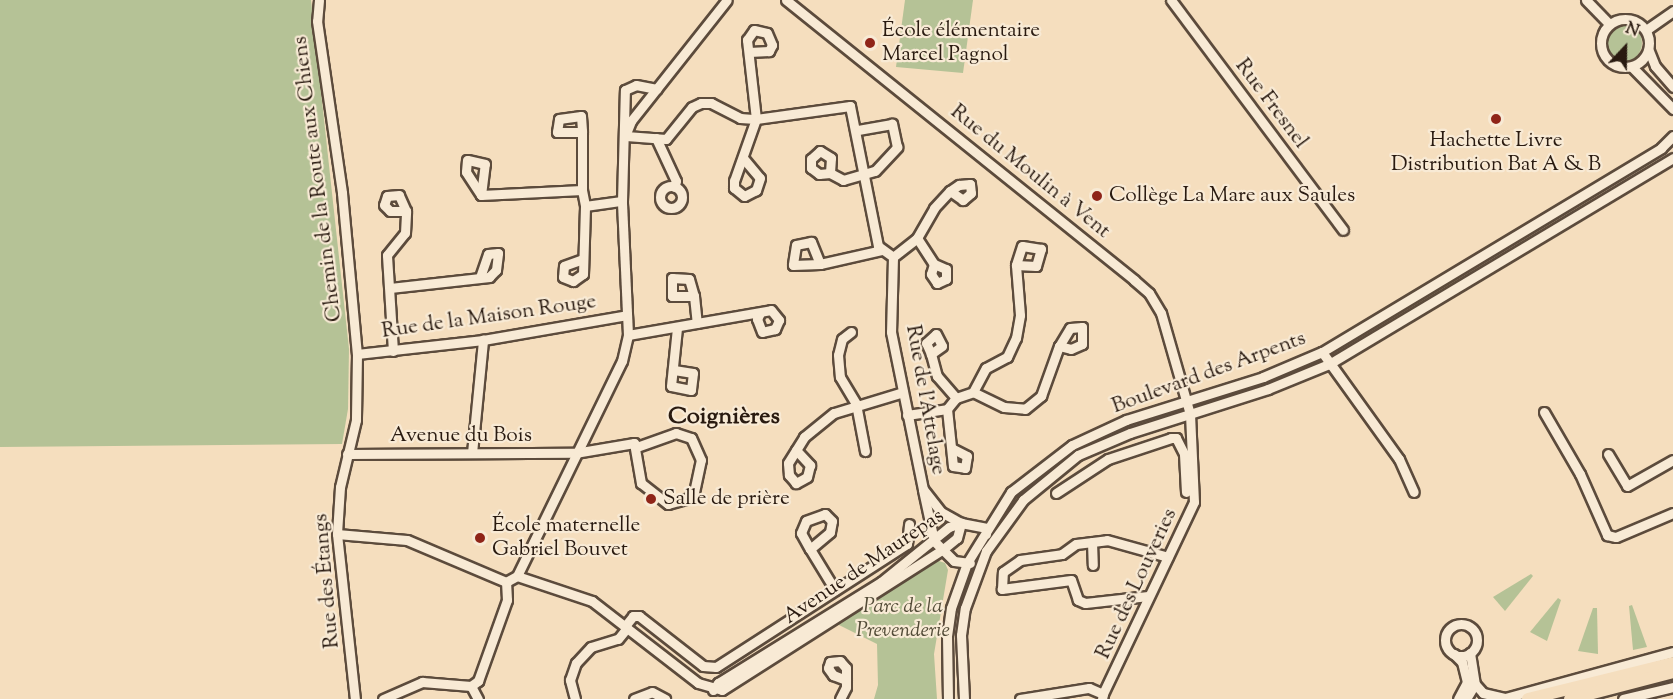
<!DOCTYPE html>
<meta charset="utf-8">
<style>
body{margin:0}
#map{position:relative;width:1673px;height:699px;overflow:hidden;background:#f5debe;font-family:"Sorts Mill Goudy",serif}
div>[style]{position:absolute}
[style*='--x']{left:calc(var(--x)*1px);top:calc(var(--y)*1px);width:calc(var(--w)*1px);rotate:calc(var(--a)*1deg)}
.green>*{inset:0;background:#b5c296}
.round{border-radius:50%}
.roads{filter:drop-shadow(2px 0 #5c4b3c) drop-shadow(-2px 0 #5c4b3c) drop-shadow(0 2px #5c4b3c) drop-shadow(0 -2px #5c4b3c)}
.minor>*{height:9px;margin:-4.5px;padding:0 4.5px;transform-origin:4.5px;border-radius:4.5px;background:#f8ead5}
.minor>.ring{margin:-4.5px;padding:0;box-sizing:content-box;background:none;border:9px solid #f8ead5;border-radius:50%}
.major>*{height:12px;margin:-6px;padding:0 6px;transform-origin:6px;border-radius:6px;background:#f5debe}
.dots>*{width:16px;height:16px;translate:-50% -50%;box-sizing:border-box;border:3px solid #f8ead5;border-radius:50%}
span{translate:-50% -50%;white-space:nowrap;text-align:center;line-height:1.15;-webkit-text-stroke:4.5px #f8ead5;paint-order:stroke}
.poi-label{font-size:21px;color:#291a10}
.left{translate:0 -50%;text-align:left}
.street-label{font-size:21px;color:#291a10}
.park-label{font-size:21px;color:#534c38;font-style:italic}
.quarter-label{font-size:24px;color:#291a10;font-weight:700}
.north{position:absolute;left:1595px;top:18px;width:60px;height:60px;-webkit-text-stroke:4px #f8ead5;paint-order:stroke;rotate:22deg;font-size:16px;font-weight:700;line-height:24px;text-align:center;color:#291a10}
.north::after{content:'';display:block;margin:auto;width:21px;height:27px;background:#291a10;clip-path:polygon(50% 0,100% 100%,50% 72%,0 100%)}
</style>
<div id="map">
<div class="green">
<div style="clip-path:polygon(0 0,311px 0,349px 349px,348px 409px,342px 444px,0 447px)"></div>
<div style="clip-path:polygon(905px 0,973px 0,963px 73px,896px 67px)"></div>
<div class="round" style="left:1604px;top:24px;width:38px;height:38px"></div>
<div style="clip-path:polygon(933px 559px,945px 563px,948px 570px,934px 654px,937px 699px,874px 699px,878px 685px,877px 644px,833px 622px)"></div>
<div style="clip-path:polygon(1531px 574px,1533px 576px,1505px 611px,1493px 597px)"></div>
<div style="clip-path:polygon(1558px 598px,1561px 600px,1547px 641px,1530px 632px)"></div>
<div style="clip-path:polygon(1632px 605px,1647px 647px,1633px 650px,1629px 606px)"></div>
<div style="clip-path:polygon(1593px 608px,1597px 608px,1598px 654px,1578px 651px)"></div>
</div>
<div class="roads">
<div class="minor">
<div style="--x:319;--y:0;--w:21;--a:95"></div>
<div style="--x:317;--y:21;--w:174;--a:81.7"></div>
<div style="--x:342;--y:193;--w:162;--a:84.7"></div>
<div style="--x:357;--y:354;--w:66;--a:90.9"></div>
<div style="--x:356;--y:420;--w:69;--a:103.4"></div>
<div style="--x:340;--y:487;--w:47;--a:93.7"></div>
<div style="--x:337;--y:534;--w:166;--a:83.8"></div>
<div style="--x:786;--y:0;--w:447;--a:38.8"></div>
<div style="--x:1134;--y:280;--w:20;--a:41"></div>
<div style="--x:1149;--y:293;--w:23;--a:59"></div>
<div style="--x:1161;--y:313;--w:105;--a:74"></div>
<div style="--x:1190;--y:414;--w:88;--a:87.4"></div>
<div style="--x:1194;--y:502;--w:212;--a:115.4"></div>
<div style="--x:1171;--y:0;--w:287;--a:53.2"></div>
<div style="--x:1586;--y:0;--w:33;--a:46"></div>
<div class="ring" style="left:1601px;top:19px;width:39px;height:39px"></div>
<div style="--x:1646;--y:30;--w:33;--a:-35"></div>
<div style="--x:1649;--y:51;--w:16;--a:68"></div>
<div style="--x:1655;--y:66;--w:28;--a:49"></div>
<div style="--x:1632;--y:67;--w:59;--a:45.7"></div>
<div style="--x:627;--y:131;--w:11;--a:-68"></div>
<div style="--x:631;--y:121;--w:154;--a:-51.6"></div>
<div style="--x:582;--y:132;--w:25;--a:180"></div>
<div style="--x:557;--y:132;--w:13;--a:-81"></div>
<div style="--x:559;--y:119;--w:22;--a:-8"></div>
<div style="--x:581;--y:116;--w:16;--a:86"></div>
<div style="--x:582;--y:132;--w:58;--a:90"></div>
<div style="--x:582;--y:190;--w:16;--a:79"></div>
<div style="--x:626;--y:136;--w:40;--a:4.3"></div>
<div style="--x:666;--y:139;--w:41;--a:-50.9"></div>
<div style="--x:692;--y:107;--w:10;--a:-24"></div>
<div style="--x:701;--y:103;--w:10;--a:0"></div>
<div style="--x:711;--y:103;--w:33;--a:27"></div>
<div style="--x:740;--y:118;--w:16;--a:4"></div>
<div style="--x:756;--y:119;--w:95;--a:-7.9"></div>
<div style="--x:850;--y:106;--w:143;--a:78.7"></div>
<div style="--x:878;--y:246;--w:19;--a:36"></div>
<div style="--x:893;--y:257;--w:75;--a:91.5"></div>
<div style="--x:891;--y:332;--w:160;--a:78.5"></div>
<div style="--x:923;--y:489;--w:29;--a:52"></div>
<div style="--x:941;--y:512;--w:23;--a:29"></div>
<div style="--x:961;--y:523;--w:25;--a:11"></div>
<div style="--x:986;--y:528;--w:6;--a:90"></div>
<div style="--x:656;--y:138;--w:47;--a:65.1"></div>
<div style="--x:676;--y:181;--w:6;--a:108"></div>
<div style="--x:743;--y:158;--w:26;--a:50"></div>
<div style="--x:760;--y:178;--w:13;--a:108"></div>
<div style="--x:756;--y:190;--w:13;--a:153"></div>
<div style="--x:744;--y:196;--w:13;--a:-141"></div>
<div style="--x:734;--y:188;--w:7;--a:-90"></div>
<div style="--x:734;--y:181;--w:66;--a:-70.5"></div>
<div style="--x:756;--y:119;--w:80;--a:-96.5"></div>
<div style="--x:747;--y:40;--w:12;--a:-55"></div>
<div style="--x:754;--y:30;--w:13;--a:13"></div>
<div style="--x:767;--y:33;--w:13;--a:67"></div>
<div style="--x:772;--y:45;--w:7;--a:117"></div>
<div style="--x:769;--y:51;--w:20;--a:177"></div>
<div style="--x:830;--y:173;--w:11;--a:175"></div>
<div style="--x:819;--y:174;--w:10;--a:-143"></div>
<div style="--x:811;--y:168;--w:9;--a:-90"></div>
<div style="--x:811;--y:159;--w:12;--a:-42"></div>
<div style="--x:820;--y:151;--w:13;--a:32"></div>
<div style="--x:831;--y:158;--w:15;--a:94"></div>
<div style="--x:830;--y:173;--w:15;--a:28"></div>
<div style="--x:843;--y:180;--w:33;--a:-16"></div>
<div style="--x:875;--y:171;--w:33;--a:-47"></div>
<div style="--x:897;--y:147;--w:24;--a:-102"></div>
<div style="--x:892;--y:124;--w:36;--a:170"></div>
<div class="ring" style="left:660px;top:186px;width:13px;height:13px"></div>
<div style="--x:481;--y:195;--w:31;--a:-83"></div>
<div style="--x:485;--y:164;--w:18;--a:-167"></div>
<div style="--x:467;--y:160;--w:12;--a:95"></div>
<div style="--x:466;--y:172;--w:27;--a:57"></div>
<div style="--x:481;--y:195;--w:101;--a:-2.8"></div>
<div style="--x:917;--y:238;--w:31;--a:57"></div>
<div style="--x:934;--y:264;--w:13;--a:23"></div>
<div style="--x:946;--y:269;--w:10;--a:90"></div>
<div style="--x:946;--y:279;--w:10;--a:156"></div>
<div style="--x:937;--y:283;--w:11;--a:-124"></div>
<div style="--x:931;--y:274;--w:10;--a:-73"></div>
<div style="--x:893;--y:257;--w:31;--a:-38"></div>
<div style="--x:917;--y:238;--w:34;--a:-60"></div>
<div style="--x:934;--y:208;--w:23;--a:-47"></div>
<div style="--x:950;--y:191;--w:11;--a:-34"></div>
<div style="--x:959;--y:185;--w:11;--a:-5"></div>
<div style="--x:970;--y:184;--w:9;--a:84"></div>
<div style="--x:971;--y:193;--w:11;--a:139"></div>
<div style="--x:963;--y:200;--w:16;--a:-145"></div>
<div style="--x:583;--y:259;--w:20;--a:160"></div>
<div style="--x:564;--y:266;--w:11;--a:95"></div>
<div style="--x:563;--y:277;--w:11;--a:22"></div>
<div style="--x:573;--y:281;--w:12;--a:-35"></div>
<div style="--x:583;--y:274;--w:68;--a:-88.3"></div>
<div style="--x:585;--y:206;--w:37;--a:-8"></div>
<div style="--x:820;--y:264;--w:24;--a:-112"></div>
<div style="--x:811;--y:242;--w:15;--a:169"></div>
<div style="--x:796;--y:245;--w:20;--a:99"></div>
<div style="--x:793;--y:265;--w:27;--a:-2"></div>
<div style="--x:820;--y:264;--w:64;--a:-12.7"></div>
<div style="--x:390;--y:288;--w:100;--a:-6.3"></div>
<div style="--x:489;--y:277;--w:10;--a:-45"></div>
<div style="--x:496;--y:270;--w:17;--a:-83"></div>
<div style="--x:498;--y:253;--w:10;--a:174"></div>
<div style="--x:488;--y:254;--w:24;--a:109"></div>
<div style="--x:694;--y:296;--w:22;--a:180"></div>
<div style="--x:672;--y:296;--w:18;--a:-90"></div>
<div style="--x:672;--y:278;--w:17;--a:3"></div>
<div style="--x:689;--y:279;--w:18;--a:74"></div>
<div style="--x:694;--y:296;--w:27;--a:84"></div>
<div style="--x:851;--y:332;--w:11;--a:142"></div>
<div style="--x:842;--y:339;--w:16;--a:104"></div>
<div style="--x:838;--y:355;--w:22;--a:85"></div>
<div style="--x:840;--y:377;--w:31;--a:59"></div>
<div style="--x:856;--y:404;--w:48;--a:79.2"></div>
<div style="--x:628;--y:335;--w:145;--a:-9.9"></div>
<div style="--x:771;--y:310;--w:13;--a:51"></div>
<div style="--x:779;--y:320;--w:10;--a:114"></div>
<div style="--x:775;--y:329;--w:13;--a:167"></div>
<div style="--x:762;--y:332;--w:14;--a:-111"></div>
<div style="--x:757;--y:319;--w:7;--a:-63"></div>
<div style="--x:393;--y:351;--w:96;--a:-93.6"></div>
<div style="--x:387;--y:255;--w:28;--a:-51"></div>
<div style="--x:405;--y:233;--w:22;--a:-87"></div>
<div style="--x:406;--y:211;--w:17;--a:-114"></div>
<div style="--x:399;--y:195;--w:12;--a:175"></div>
<div style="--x:387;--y:196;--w:9;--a:108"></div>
<div style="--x:384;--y:205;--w:8;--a:45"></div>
<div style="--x:390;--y:211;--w:16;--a:0"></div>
<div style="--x:1322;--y:352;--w:132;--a:54.3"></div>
<div style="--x:1399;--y:459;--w:36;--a:66"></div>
<div style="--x:357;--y:354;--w:127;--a:-6.3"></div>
<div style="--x:483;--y:340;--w:146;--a:-9.8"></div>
<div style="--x:931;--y:354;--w:12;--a:-114"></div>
<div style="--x:926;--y:343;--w:13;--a:-42"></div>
<div style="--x:936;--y:334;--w:13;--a:63"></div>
<div style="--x:942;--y:346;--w:14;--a:144"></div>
<div style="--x:931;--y:354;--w:23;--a:75"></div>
<div style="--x:937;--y:376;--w:29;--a:49"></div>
<div style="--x:674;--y:370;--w:19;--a:9"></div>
<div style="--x:693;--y:373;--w:17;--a:97"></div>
<div style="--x:691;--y:390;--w:20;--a:-169"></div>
<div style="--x:671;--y:386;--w:58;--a:-84.1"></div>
<div style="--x:973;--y:392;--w:34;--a:26"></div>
<div style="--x:1004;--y:407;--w:21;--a:5"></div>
<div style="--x:1025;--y:409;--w:21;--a:-39"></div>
<div style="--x:1041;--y:396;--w:53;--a:-70.2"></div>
<div style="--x:1059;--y:346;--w:12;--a:14"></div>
<div style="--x:1071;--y:349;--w:12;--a:-24"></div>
<div style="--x:1082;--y:344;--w:17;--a:-90"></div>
<div style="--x:1082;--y:327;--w:12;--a:175"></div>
<div style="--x:1070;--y:328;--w:21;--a:121"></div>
<div style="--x:947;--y:409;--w:57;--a:84"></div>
<div style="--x:953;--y:466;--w:12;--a:9"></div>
<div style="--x:965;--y:468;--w:12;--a:-81"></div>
<div style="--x:967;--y:456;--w:16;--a:-153"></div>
<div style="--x:1544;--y:412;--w:72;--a:59.9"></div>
<div style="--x:1580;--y:474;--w:67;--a:66.1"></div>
<div style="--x:1607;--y:535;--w:9;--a:13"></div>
<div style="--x:1616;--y:537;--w:62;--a:-22.8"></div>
<div style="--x:907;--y:415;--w:40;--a:-8.5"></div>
<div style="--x:947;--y:409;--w:14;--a:-51"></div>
<div style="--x:956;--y:398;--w:18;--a:-19"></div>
<div style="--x:973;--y:392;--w:27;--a:-62"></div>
<div style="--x:986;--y:368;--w:24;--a:-28"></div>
<div style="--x:1007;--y:357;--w:21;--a:-65"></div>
<div style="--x:1016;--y:338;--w:23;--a:-80"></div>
<div style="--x:1020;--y:315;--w:50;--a:-94.6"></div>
<div style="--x:1016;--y:265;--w:20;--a:3"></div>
<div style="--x:1036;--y:266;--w:18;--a:-74"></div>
<div style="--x:1041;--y:249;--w:19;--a:-171"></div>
<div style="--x:1022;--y:246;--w:20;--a:108"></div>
<div style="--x:796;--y:450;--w:21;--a:47"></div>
<div style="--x:810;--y:465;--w:12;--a:104"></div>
<div style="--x:807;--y:477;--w:13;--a:151"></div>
<div style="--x:796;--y:483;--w:11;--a:-131"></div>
<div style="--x:789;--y:475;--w:12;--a:-95"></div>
<div style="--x:788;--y:463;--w:31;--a:-58"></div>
<div style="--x:804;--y:437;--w:38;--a:-39"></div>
<div style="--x:834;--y:413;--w:72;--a:-16.9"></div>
<div style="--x:472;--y:453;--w:114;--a:-84.4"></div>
<div style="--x:347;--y:454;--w:228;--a:-0.3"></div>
<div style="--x:575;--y:453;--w:60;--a:-9.6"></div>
<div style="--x:634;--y:443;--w:41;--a:80.1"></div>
<div style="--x:641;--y:483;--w:34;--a:38"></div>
<div style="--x:668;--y:504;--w:26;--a:-16"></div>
<div style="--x:693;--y:497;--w:38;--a:-78"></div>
<div style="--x:701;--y:460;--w:24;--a:-114"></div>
<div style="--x:691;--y:438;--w:16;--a:-162"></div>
<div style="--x:676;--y:433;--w:41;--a:160.3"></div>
<div style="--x:1608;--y:454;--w:37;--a:59"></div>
<div style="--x:1627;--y:486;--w:53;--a:-29.5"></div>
<div style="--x:923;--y:490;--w:52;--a:77.8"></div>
<div style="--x:934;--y:541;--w:28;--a:45"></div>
<div style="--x:954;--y:561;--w:16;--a:7"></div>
<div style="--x:1056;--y:493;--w:62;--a:-33.2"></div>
<div style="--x:1108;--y:459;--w:66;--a:-18.4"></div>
<div style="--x:1171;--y:438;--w:5;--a:0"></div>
<div style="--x:1176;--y:438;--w:18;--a:63"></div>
<div style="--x:1184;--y:454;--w:38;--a:87"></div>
<div style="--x:337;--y:534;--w:70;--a:4.9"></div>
<div style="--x:407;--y:540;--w:108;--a:23"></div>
<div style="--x:1092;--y:542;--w:23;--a:88"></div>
<div style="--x:810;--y:549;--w:26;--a:-40"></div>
<div style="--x:830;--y:532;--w:11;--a:-80"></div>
<div style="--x:832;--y:521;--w:10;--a:-135"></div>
<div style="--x:825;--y:514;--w:20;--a:160"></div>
<div style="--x:806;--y:521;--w:13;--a:113"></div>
<div style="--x:801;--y:533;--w:18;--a:61"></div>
<div style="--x:810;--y:549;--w:48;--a:58.6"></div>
<div style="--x:517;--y:576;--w:79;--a:18.4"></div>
<div style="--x:592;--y:601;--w:134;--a:37.7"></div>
<div style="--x:698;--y:683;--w:25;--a:16"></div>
<div style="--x:722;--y:690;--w:261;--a:-32.5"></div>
<div style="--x:942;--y:550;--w:19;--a:-39"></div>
<div style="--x:957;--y:538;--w:16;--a:-75"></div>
<div style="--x:506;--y:582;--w:13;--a:-29"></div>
<div style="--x:517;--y:576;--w:239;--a:-64"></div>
<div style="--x:622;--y:361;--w:27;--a:-77"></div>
<div style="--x:628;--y:335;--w:134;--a:-92.6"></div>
<div style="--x:622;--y:201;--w:111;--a:-88.5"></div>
<div style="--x:625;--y:90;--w:12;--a:-24"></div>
<div style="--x:636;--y:85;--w:21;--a:11"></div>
<div style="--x:1148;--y:596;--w:63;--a:173.7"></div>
<div style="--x:1085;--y:603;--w:8;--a:-157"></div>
<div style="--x:1078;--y:600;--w:21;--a:-109"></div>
<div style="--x:1071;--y:580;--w:70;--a:172.6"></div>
<div style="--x:1002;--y:589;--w:17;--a:-87"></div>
<div style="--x:1003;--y:572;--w:21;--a:-35"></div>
<div style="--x:1020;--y:560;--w:42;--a:-8.1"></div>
<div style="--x:1062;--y:554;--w:17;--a:-36"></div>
<div style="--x:1076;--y:544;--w:31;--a:-7"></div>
<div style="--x:1107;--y:540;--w:63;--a:15.6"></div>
<div class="ring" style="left:1445px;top:624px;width:23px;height:23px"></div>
<div style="--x:625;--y:626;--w:13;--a:-51"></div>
<div style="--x:633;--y:616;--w:6;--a:0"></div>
<div style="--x:639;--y:616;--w:81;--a:38"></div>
<div style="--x:703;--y:666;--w:13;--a:4"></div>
<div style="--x:716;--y:667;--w:227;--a:-32.8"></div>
<div style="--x:907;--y:544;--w:20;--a:-84"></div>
<div style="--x:1470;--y:653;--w:31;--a:81"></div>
<div style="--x:1475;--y:684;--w:12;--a:48"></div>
<div style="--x:1483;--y:693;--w:23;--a:13"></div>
<div style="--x:1505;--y:698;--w:174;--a:-15.3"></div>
<div style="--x:1454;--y:654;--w:11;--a:45"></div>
<div style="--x:1462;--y:662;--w:21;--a:76"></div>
<div style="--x:1467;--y:682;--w:19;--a:118"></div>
<div style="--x:471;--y:686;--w:9;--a:-36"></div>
<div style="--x:478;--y:681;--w:86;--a:-70.3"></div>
<div style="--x:507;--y:600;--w:18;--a:-93"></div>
<div style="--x:471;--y:686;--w:15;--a:62"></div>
<div style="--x:713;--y:690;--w:9;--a:-54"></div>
<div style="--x:718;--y:683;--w:192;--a:-31.8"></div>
<div style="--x:881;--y:582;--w:87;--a:-39"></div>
<div style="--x:949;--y:527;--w:13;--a:-18"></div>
<div style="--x:383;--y:699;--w:43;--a:-23.6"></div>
<div style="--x:422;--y:682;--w:49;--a:4.7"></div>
<div style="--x:575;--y:699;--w:20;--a:-105"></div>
<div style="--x:570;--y:680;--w:18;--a:-71"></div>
<div style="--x:576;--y:663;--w:22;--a:-47"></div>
<div style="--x:591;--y:647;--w:28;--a:-17"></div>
<div style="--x:618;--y:639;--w:14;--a:-51"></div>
<div style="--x:634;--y:699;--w:19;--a:-21"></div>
<div style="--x:652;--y:692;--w:15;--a:28"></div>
<div style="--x:840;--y:699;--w:13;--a:-63"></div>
<div style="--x:846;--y:687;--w:19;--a:-90"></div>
<div style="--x:846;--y:668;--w:9;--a:-131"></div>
<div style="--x:840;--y:661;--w:10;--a:174"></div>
<div style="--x:830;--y:662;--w:6;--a:108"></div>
<div style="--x:828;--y:668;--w:9;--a:54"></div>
<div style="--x:833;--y:675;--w:14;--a:21"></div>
<div style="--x:948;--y:699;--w:63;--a:-90.9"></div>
<div style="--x:947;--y:636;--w:28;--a:-82"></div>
<div style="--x:951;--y:608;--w:48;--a:-70.4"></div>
<div style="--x:967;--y:563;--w:84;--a:-58.2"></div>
<div style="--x:1011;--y:492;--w:77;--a:-37.6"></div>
<div style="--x:1072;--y:445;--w:60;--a:-24.8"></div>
<div style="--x:1126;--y:420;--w:144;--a:-17.4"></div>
<div style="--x:1263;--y:377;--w:64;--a:-23"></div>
<div style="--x:1322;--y:352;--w:396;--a:-31"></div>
<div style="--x:1661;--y:148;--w:17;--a:-45"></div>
<div style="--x:964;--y:699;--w:64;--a:-92.7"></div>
<div style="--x:961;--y:635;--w:27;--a:-82"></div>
<div style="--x:965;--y:608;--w:61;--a:-69.8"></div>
<div style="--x:986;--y:551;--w:63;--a:-54"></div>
<div style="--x:1023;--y:500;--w:71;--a:-39.3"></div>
<div style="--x:1078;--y:455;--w:56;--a:-22.9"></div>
<div style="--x:1130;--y:433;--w:145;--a:-17.7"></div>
<div style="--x:1268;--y:389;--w:66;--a:-22.3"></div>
<div style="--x:1329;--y:364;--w:401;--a:-30.9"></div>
<div style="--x:1020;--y:699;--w:70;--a:-9.1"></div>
<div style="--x:1089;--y:688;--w:15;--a:23"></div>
<div style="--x:1103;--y:694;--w:5;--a:101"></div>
<div style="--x:1466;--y:699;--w:17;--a:-59"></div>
<div style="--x:1623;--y:699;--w:51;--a:-13.5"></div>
</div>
<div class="major">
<div style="--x:1528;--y:699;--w:149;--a:-13.9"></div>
<div style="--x:1570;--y:699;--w:106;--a:-14.7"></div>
</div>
</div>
<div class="dots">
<div style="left:870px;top:43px;background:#8f2418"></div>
<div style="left:1496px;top:119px;background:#8f2418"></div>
<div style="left:1097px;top:196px;background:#8f2418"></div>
<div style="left:651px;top:499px;background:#8f2418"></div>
<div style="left:480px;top:538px;background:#8f2418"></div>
</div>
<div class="poi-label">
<span class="left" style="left:882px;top:43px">École élémentaire<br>Marcel Pagnol</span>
<span style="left:1496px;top:153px">Hachette Livre<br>Distribution Bat A &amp; B</span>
<span class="left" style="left:1109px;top:196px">Collège La Mare aux Saules</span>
<span class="left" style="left:663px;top:499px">Salle de prière</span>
<span class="left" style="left:492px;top:538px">École maternelle<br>Gabriel Bouvet</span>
</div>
<div class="street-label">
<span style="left:1271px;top:104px;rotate:53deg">Rue Fresnel</span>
<span style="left:1030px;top:172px;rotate:39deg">Rue du Moulin à Vent</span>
<span style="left:318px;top:179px;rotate:-97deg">Chemin de la Route aux Chiens</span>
<span style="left:489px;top:317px;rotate:-8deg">Rue de la Maison Rouge</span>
<span style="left:1209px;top:373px;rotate:-20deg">Boulevard des Arpents</span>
<span style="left:925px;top:400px;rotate:80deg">Rue de l'Attelage</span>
<span style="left:461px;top:436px">Avenue du Bois</span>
<span style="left:864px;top:567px;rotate:-34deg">Avenue de Maurepas</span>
<span style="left:327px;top:581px;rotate:-95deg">Rue des Étangs</span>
<span style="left:1137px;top:584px;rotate:-65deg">Rue des Louveries</span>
</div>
<div class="park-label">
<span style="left:903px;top:619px">Parc de la<br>Prevenderie</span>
</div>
<div class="quarter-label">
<span style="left:724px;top:418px">Coignières</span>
</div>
<div class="north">N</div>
</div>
